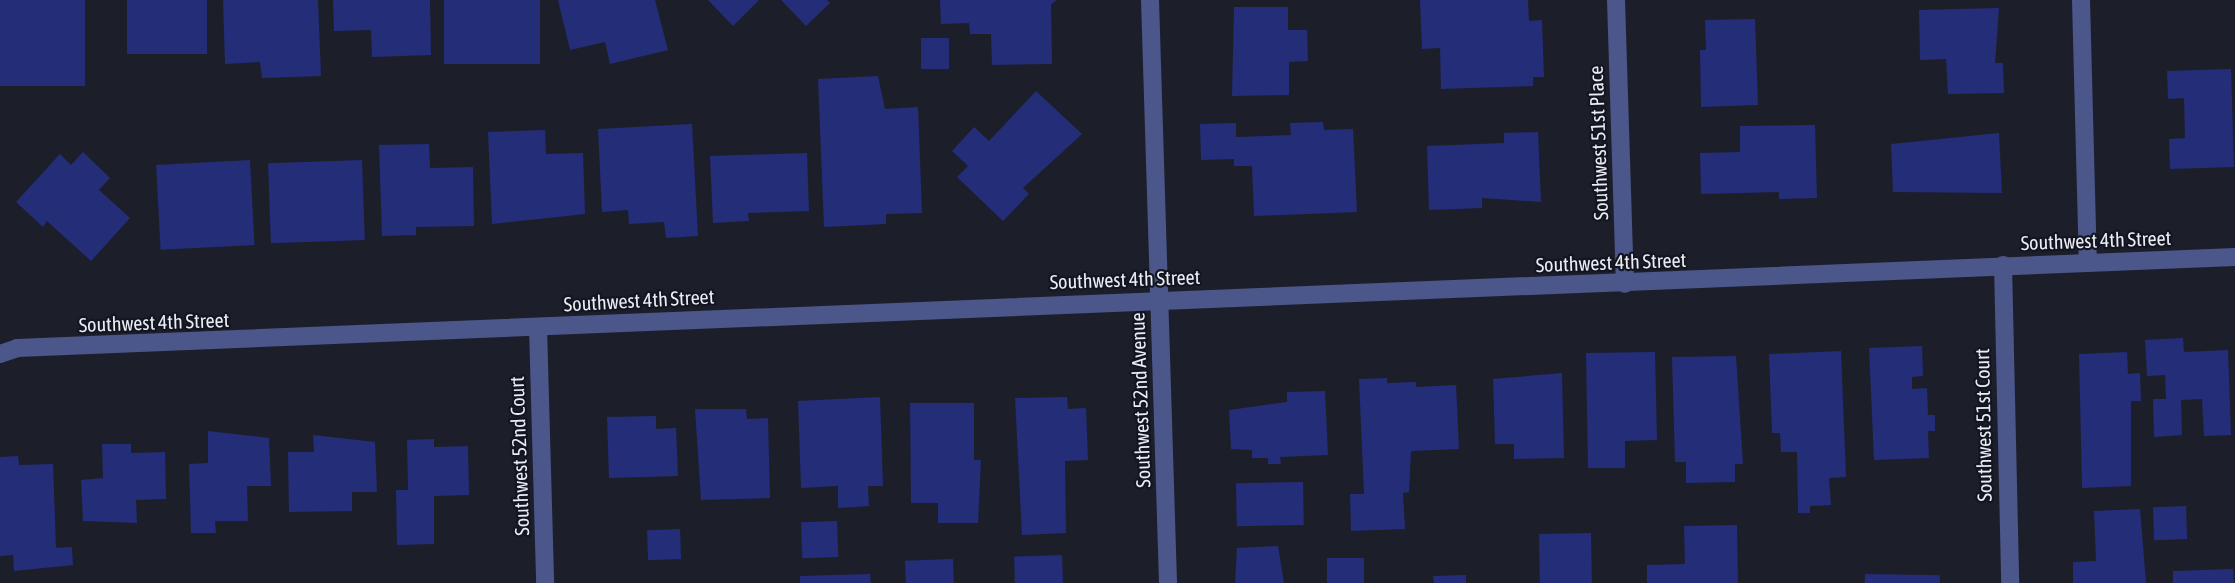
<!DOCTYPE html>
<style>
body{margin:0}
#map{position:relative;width:2235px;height:583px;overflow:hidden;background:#1c1f2a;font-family:"Asap Condensed",sans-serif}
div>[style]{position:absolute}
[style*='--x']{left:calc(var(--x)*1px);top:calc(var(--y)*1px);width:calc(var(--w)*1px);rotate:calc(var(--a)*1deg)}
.building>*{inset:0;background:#242d78;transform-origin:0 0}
.minor>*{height:18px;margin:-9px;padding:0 9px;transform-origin:9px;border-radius:9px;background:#4b578a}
span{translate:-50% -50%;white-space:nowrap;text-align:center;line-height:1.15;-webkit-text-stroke:4.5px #131620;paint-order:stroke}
.street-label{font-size:20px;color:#ebedf5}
</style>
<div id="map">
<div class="building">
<div style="left:0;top:0;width:85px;height:86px"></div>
<div style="left:127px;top:0;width:80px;height:54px"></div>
<div style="clip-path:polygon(223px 0,318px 0,321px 76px,262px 78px,260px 62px,225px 64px)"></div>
<div style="clip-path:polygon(333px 0,430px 0,431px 55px,372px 57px,371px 30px,334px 31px)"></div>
<div style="left:444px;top:0;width:96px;height:64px"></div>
<div style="clip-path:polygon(558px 0,655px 0,668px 50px,610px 64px,605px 42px,570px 50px)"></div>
<div style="clip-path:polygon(708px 0,759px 0,733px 26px)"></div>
<div style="clip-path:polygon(781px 0,827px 0,830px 3px,806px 26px)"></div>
<div style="clip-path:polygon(940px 0,1057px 0,1051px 4px,1052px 64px,992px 65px,991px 34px,970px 34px,969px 23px,941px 24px)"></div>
<div style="clip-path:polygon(1420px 0,1528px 0,1529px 21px,1542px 20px,1544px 77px,1533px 77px,1533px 86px,1441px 89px,1440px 48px,1422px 49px)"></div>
<div style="clip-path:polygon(1234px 7px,1288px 7px,1288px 30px,1307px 30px,1308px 61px,1289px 62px,1289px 95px,1232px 96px)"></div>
<div style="clip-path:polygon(1999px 8px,1995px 63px,2003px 63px,2004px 93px,1948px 94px,1946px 59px,1920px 60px,1919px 10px)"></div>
<div style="clip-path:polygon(1755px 19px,1758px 105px,1701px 107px,1700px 50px,1706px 50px,1705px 20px)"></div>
<div style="left:921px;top:38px;width:28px;height:31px"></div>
<div style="clip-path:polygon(2231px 69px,2234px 167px,2170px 169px,2169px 139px,2185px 138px,2184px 98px,2168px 99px,2167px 71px)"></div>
<div style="clip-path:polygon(878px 76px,885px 109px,918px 107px,922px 213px,886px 214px,886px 224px,824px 227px,818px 79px)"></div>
<div style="clip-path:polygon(1036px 91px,1082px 134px,1023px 188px,1029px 194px,1003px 221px,957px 177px,968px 166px,952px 151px,974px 127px,989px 141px)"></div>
<div style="clip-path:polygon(1323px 122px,1324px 130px,1353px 129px,1357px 212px,1254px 216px,1252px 166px,1234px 166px,1234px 159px,1201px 160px,1200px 124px,1236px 123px,1236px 137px,1291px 135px,1290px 123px)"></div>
<div style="clip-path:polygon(692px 124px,698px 236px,666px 238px,664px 222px,629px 224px,628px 210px,602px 212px,598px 129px)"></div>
<div style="clip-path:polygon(1815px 125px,1817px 198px,1779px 199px,1779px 192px,1701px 194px,1700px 153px,1740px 152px,1740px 126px)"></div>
<div style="clip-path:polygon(545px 130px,546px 154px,583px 153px,585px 214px,492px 224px,488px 132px)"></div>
<div style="clip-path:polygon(1538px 132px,1541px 202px,1482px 198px,1482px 208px,1429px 210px,1427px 146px,1504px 143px,1504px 133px)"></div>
<div style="clip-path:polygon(1999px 133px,2002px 193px,1893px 192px,1891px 144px)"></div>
<div style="clip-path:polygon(429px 144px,430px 168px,473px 167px,474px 226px,416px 227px,416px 235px,382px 236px,379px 145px)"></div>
<div style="clip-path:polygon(83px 152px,110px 178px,99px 190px,130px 218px,91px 261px,47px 221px,43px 227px,16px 202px,60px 154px,71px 165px)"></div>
<div style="clip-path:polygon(807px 153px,809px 211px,748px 213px,749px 221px,713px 223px,710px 156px)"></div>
<div style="left:250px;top:160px;width:85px;height:94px;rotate:87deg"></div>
<div style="left:362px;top:160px;width:80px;height:94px;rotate:88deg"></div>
<div style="clip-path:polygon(2183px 338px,2184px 352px,2228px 350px,2231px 435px,2204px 436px,2202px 399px,2181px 400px,2182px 435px,2154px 437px,2153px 399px,2166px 399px,2165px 375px,2147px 376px,2145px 340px)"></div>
<div style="clip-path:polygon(1922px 346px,1923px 376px,1912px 377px,1912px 389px,1927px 388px,1928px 415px,1935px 415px,1935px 431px,1928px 431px,1929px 458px,1874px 460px,1869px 348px)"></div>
<div style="clip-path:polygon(1841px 351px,1846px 477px,1829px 478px,1831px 505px,1810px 506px,1810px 513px,1798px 513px,1797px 452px,1781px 452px,1780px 433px,1772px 433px,1769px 354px)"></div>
<div style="clip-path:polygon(1655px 352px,1657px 440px,1625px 441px,1625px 468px,1588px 468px,1586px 353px)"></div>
<div style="clip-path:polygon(2127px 352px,2128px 374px,2140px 373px,2141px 401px,2131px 401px,2131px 486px,2082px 488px,2079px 354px)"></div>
<div style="clip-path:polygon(1736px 356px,1743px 464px,1735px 464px,1735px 482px,1686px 483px,1686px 462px,1675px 462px,1672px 357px)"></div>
<div style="clip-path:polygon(1562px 373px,1564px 458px,1514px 459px,1514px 444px,1495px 444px,1493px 379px)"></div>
<div style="clip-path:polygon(1387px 378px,1387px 383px,1416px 382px,1416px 387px,1456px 385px,1459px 449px,1411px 451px,1409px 492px,1403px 493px,1405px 529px,1351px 531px,1350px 494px,1364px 494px,1359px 379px)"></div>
<div style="clip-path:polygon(1325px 391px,1328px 455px,1280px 457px,1281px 464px,1268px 464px,1268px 458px,1252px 458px,1252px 450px,1231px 449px,1229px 410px,1287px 402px,1287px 392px)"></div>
<div style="clip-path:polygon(880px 397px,883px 486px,868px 486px,869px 506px,838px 508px,838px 486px,801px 488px,798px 401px)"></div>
<div style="clip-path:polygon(1067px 397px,1068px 409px,1086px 408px,1088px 460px,1065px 461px,1066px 533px,1022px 535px,1015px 398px)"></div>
<div style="clip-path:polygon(910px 403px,974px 403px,974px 460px,981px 460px,978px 523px,938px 523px,938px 503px,911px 503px)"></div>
<div style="clip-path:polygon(695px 409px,746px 409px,747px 419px,768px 418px,770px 498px,701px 500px)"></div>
<div style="clip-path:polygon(656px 416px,656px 429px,676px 428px,678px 476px,609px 478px,607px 417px)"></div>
<div style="clip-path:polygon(208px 431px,269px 438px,271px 486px,247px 486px,248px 521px,215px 521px,216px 533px,191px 533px,189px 464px,208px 463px)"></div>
<div style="clip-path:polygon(313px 435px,375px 442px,377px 492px,352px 492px,352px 511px,289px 512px,288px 452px,314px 452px)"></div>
<div style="clip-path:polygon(434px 439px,434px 447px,468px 446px,469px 495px,434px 496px,434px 544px,397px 545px,396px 490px,408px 490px,407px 440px)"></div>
<div style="clip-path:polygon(102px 444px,131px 444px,131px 453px,165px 452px,166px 499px,136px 500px,137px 523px,83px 521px,81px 480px,103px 478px)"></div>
<div style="clip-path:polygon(18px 456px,19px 465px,53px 464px,56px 548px,72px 547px,73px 565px,14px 571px,13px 555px,0 556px,0 457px)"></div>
<div style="left:1303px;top:482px;width:43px;height:67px;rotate:89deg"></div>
<div style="left:2186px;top:506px;width:33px;height:33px;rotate:88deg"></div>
<div style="clip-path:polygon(2140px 509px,2146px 583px,2073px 583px,2073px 562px,2096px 561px,2094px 511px)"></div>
<div style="left:837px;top:521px;width:36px;height:36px;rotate:88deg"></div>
<div style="clip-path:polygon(1737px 525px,1738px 583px,1647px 583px,1647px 565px,1685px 564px,1684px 526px)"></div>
<div style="left:680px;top:529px;width:30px;height:33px;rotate:88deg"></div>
<div style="left:1591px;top:533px;width:50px;height:52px;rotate:89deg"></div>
<div style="clip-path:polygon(1278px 546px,1284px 583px,1235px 583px,1237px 548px)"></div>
<div style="left:1062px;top:555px;width:28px;height:48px;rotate:88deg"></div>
<div style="left:1364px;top:558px;width:25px;height:37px;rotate:90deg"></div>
<div style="left:953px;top:559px;width:24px;height:48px;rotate:88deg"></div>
<div style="clip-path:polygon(2233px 569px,2234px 583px,2173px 583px,2173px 571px)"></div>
<div style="clip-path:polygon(870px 574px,871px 583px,800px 583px,800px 576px)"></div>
<div style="left:1865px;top:574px;width:75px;height:9px;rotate:1deg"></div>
<div style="clip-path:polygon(1466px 575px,1466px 583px,1434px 583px,1433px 576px)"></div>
</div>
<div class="minor">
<div style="--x:1150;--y:0;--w:583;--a:88.23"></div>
<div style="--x:1616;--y:0;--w:284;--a:88.2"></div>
<div style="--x:2081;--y:0;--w:263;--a:88.5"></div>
<div style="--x:2003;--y:265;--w:318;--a:88.7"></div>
<div style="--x:538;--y:327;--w:256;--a:88.4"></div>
<div style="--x:0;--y:354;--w:18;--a:-19"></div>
<div style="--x:17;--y:348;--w:2220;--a:-2.35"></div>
</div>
<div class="street-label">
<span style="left:1598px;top:143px;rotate:-92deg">Southwest 51st Place</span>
<span style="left:2096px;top:240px;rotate:-2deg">Southwest 4th Street</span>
<span style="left:1611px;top:262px;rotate:-2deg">Southwest 4th Street</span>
<span style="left:1125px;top:279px;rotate:-2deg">Southwest 4th Street</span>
<span style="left:639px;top:300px;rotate:-3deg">Southwest 4th Street</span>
<span style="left:154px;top:322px;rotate:-2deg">Southwest 4th Street</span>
<span style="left:1140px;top:400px;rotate:-92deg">Southwest 52nd Avenue</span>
<span style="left:1983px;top:425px;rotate:-91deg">Southwest 51st Court</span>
<span style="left:519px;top:456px;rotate:-92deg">Southwest 52nd Court</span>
</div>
</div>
